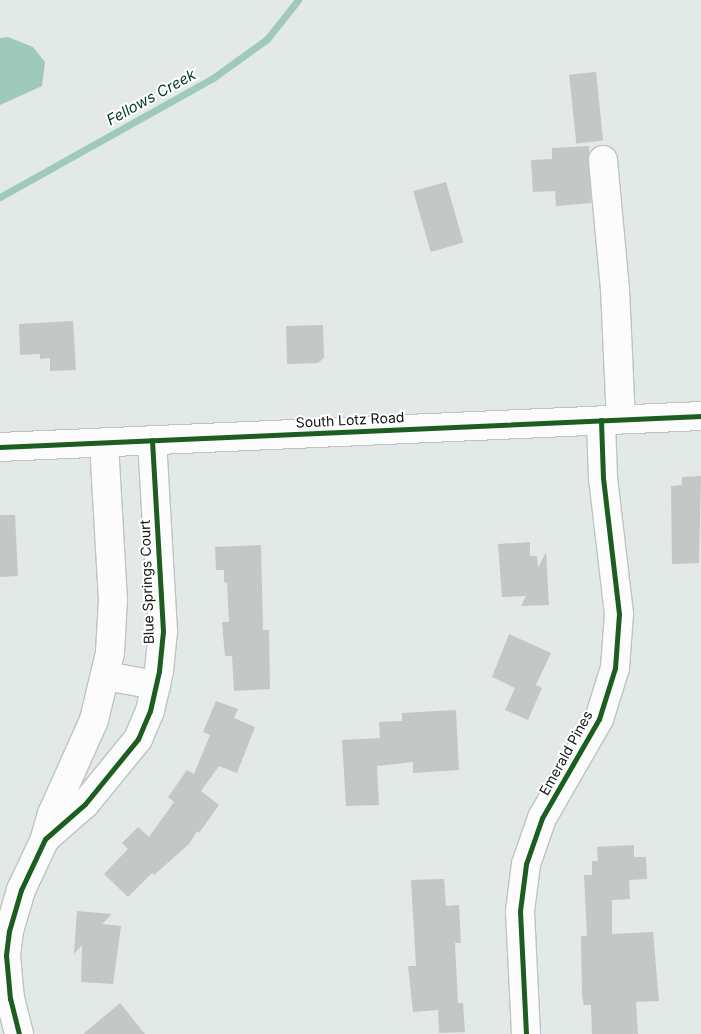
<!DOCTYPE html>
<style>
body{margin:0}
#map{position:relative;width:701px;height:1034px;overflow:hidden;background:#e3e9e7;font-family:Inter,sans-serif}
div>[style]{position:absolute}
[style*='--x']{left:calc(var(--x)*1px);top:calc(var(--y)*1px);width:calc(var(--w)*1px);rotate:calc(var(--a)*1deg)}
.water>*{inset:0;background:#9ec9bb}
.stream>*{height:7px;margin:-3.5px;padding:0 3.5px;transform-origin:3.5px;border-radius:3.5px;background:#9ec9bb}
.building>*{inset:0;background:#c3c7c6;transform-origin:0 0}
.roads{filter:drop-shadow(1px 0 #bec3c2) drop-shadow(-1px 0 #bec3c2) drop-shadow(0 1px #bec3c2) drop-shadow(0 -1px #bec3c2)}
.minor>*{height:28px;margin:-14px;padding:0 14px;transform-origin:14px;border-radius:14px;background:#fbfcfb}
.cycleway>*{height:5px;margin:-2.5px;padding:0 2.5px;transform-origin:2.5px;border-radius:2.5px;background:#1b5e20}
span{translate:-50% -50%;white-space:nowrap;text-align:center;line-height:1.15;-webkit-text-stroke:4px #fff;paint-order:stroke}
.street-label{font-size:14px;color:#131716}
.water-label{font-size:15px;color:#00372a;font-style:italic}
</style>
<div id="map">
<div class="water">
<div style="clip-path:polygon(8px 37px,33px 47px,45px 62px,42px 86px,0 105px,0 38px)"></div>
</div>
<div class="stream">
<div style="--x:0;--y:197;--w:244;--a:-29.2"></div>
<div style="--x:213;--y:78;--w:67;--a:-35.8"></div>
<div style="--x:267;--y:39;--w:50;--a:-51.5"></div>
</div>
<div class="building">
<div style="left:596px;top:72px;width:69px;height:27px;rotate:84deg"></div>
<div style="clip-path:polygon(589px 146px,591px 203px,556px 206px,555px 191px,533px 192px,531px 160px,552px 159px,552px 148px)"></div>
<div style="left:446px;top:182px;width:63px;height:34px;rotate:74deg"></div>
<div style="clip-path:polygon(73px 321px,76px 370px,50px 371px,50px 358px,40px 359px,40px 354px,20px 355px,19px 324px)"></div>
<div style="clip-path:polygon(323px 325px,324px 358px,318px 363px,287px 364px,286px 326px)"></div>
<div style="clip-path:polygon(701px 476px,699px 563px,672px 564px,671px 486px,682px 485px,682px 477px)"></div>
<div style="clip-path:polygon(0 515px,15px 515px,18px 576px,0 577px)"></div>
<div style="clip-path:polygon(530px 542px,530px 556px,537px 556px,538px 568px,546px 552px,549px 605px,521px 606px,526px 596px,502px 597px,498px 544px)"></div>
<div style="clip-path:polygon(261px 545px,263px 630px,269px 630px,270px 689px,234px 691px,232px 656px,225px 656px,222px 622px,229px 622px,227px 582px,224px 583px,224px 570px,216px 570px,215px 547px)"></div>
<div style="clip-path:polygon(509px 634px,551px 653px,536px 685px,542px 688px,528px 720px,505px 710px,515px 688px,492px 677px)"></div>
<div style="clip-path:polygon(216px 701px,238px 709px,234px 718px,255px 727px,237px 773px,219px 766px,201px 791px,219px 805px,199px 833px,197px 831px,189px 844px,154px 875px,152px 873px,128px 897px,104px 874px,128px 849px,122px 843px,138px 827px,149px 837px,174px 802px,168px 797px,187px 770px,194px 774px,210px 735px,203px 732px)"></div>
<div style="clip-path:polygon(456px 710px,459px 770px,413px 773px,413px 762px,377px 766px,379px 805px,346px 806px,342px 740px,380px 738px,379px 722px,402px 721px,402px 713px)"></div>
<div style="clip-path:polygon(634px 845px,634px 857px,646px 857px,647px 879px,629px 880px,630px 899px,612px 900px,612px 934px,653px 932px,659px 1001px,636px 1002px,638px 1034px,592px 1034px,591px 1005px,584px 1005px,582px 996px,581px 936px,587px 936px,584px 875px,592px 875px,592px 861px,598px 861px,597px 847px)"></div>
<div style="clip-path:polygon(444px 879px,446px 906px,459px 905px,461px 943px,455px 943px,458px 1003px,463px 1003px,465px 1032px,439px 1033px,438px 1010px,413px 1012px,408px 966px,416px 966px,411px 880px)"></div>
<div style="clip-path:polygon(77px 911px,112px 914px,102px 924px,121px 926px,113px 984px,81px 982px,82px 945px,74px 954px)"></div>
<div style="clip-path:polygon(120px 1003px,145px 1034px,83px 1034px)"></div>
</div>
<div class="roads">
<div class="minor">
<div style="--x:603;--y:160;--w:130;--a:84.7"></div>
<div style="--x:615;--y:289;--w:130;--a:87.4"></div>
<div style="--x:0;--y:447;--w:702;--a:-2.53"></div>
<div style="--x:105;--y:676;--w:52;--a:10"></div>
<div style="--x:45;--y:838;--w:25;--a:-74"></div>
<div style="--x:52;--y:814;--w:103;--a:-65.9"></div>
<div style="--x:94;--y:720;--w:69;--a:-76.6"></div>
<div style="--x:110;--y:653;--w:53;--a:-86.8"></div>
<div style="--x:113;--y:600;--w:157;--a:-93.3"></div>
<div style="--x:19;--y:1034;--w:36;--a:-104"></div>
<div style="--x:10;--y:999;--w:44;--a:-95.2"></div>
<div style="--x:6;--y:955;--w:24;--a:-83"></div>
<div style="--x:9;--y:931;--w:43;--a:-73.7"></div>
<div style="--x:21;--y:890;--w:56;--a:-64.8"></div>
<div style="--x:45;--y:839;--w:53;--a:-41.2"></div>
<div style="--x:85;--y:804;--w:84;--a:-50.8"></div>
<div style="--x:138;--y:739;--w:30;--a:-67"></div>
<div style="--x:150;--y:711;--w:41;--a:-77.3"></div>
<div style="--x:159;--y:671;--w:40;--a:-84.3"></div>
<div style="--x:163;--y:631;--w:191;--a:-93.3"></div>
<div style="--x:526;--y:1034;--w:123;--a:-92.8"></div>
<div style="--x:520;--y:911;--w:47;--a:-82.7"></div>
<div style="--x:526;--y:864;--w:49;--a:-70.8"></div>
<div style="--x:542;--y:818;--w:114;--a:-60.1"></div>
<div style="--x:599;--y:719;--w:53;--a:-72.6"></div>
<div style="--x:615;--y:668;--w:54;--a:-85.8"></div>
<div style="--x:619;--y:614;--w:137;--a:-96.7"></div>
<div style="--x:603;--y:478;--w:58;--a:-92"></div>
</div>
</div>
<div class="cycleway">
<div style="--x:0;--y:447;--w:702;--a:-2.53"></div>
<div style="--x:19;--y:1034;--w:36;--a:-104"></div>
<div style="--x:10;--y:999;--w:44;--a:-95.2"></div>
<div style="--x:6;--y:955;--w:24;--a:-83"></div>
<div style="--x:9;--y:931;--w:43;--a:-73.7"></div>
<div style="--x:21;--y:890;--w:56;--a:-64.8"></div>
<div style="--x:45;--y:839;--w:53;--a:-41.2"></div>
<div style="--x:85;--y:804;--w:84;--a:-50.8"></div>
<div style="--x:138;--y:739;--w:30;--a:-67"></div>
<div style="--x:150;--y:711;--w:41;--a:-77.3"></div>
<div style="--x:159;--y:671;--w:40;--a:-84.3"></div>
<div style="--x:163;--y:631;--w:191;--a:-93.3"></div>
<div style="--x:526;--y:1034;--w:123;--a:-92.8"></div>
<div style="--x:520;--y:911;--w:47;--a:-82.7"></div>
<div style="--x:526;--y:864;--w:49;--a:-70.8"></div>
<div style="--x:542;--y:818;--w:114;--a:-60.1"></div>
<div style="--x:599;--y:719;--w:53;--a:-72.6"></div>
<div style="--x:615;--y:668;--w:54;--a:-85.8"></div>
<div style="--x:619;--y:614;--w:137;--a:-96.7"></div>
<div style="--x:603;--y:478;--w:58;--a:-92"></div>
</div>
<div class="street-label">
<span style="left:350px;top:420px;rotate:-3deg">South Lotz Road</span>
<span style="left:147px;top:582px;rotate:-92deg">Blue Springs Court</span>
<span style="left:566px;top:753px;rotate:-61deg">Emerald Pines</span>
</div>
<div class="water-label">
<span style="left:151px;top:97px;rotate:-29deg">Fellows Creek</span>
</div>
</div>
